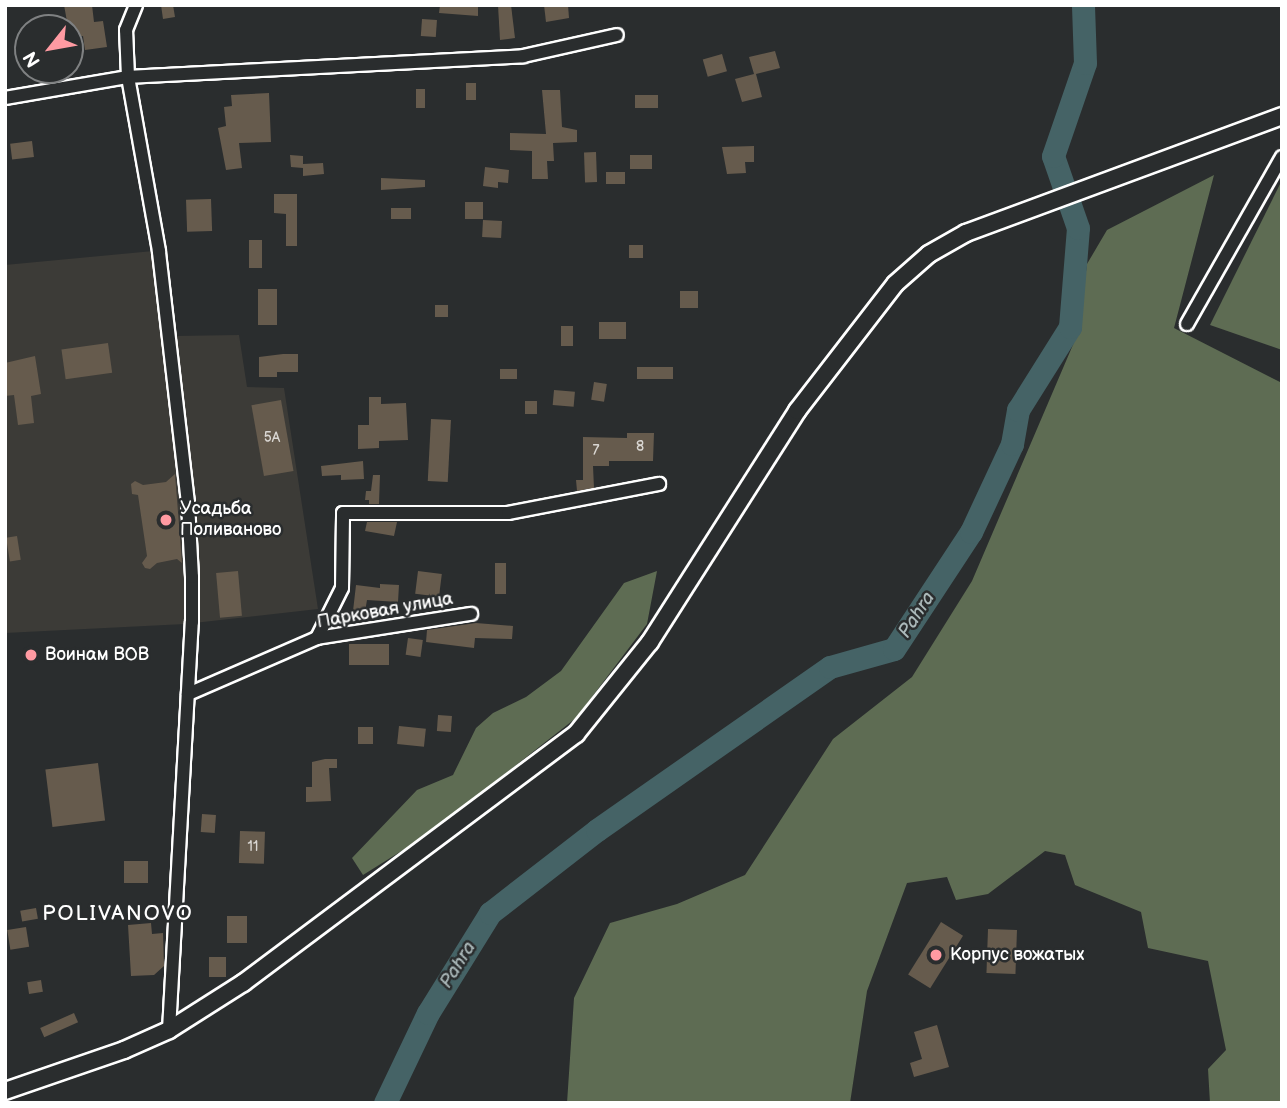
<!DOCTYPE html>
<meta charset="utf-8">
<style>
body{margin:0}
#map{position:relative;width:1287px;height:1108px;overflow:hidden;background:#2a2d2e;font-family:"Balsamiq Sans",sans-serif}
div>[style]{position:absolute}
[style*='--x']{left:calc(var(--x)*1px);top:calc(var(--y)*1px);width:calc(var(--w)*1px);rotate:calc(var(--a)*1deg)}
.built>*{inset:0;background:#3c3b37}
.green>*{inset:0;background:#5e6c53}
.river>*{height:23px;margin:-11.5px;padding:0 11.5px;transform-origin:11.5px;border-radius:11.5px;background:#456366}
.building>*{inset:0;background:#665b4d;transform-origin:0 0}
.roads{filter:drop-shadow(2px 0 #fff) drop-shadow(-2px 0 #fff) drop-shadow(0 2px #fff) drop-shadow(0 -2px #fff)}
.street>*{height:12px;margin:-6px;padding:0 6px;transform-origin:6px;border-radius:6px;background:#2a2d2e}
.secondary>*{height:16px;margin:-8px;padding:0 8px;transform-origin:8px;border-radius:8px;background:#2a2d2e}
.dots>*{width:19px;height:19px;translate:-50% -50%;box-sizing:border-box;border:4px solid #2a2d2e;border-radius:50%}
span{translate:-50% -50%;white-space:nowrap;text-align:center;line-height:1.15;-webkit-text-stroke:5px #2a2d2e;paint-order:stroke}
.number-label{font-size:14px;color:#d9d6d2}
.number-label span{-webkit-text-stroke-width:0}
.poi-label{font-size:18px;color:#fff}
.left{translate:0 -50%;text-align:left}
.street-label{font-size:18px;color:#fff}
.water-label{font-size:19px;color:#abb9ba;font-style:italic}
.quarter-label{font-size:21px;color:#fff;letter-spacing:2px}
.frame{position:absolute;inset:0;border:7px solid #fff;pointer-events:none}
.north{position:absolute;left:14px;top:14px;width:70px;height:70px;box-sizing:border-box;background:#2a2d2e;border:2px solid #7f8182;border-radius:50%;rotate:239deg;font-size:19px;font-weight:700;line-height:28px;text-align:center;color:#fff}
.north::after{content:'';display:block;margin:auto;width:24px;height:32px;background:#ff9aa2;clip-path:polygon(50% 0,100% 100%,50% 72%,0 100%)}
</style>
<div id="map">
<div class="built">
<div style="clip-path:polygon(164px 250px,176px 336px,239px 335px,247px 387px,284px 388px,318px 609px,185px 624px,5px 633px,5px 265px)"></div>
</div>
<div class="green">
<div style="clip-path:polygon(1214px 175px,1174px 328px,1282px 383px,1282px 1103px,1210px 1103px,1208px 1069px,1226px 1050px,1208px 961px,1148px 948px,1141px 912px,1075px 885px,1065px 855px,1045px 851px,988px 894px,956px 900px,947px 877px,907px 883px,867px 991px,850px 1103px,567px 1103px,574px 998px,610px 923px,677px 904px,745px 875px,833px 739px,912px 677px,972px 581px,1078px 333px,1087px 264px,1107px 230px)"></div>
<div style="clip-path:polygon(1282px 180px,1282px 350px,1210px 325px)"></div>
<div style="clip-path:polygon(657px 571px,647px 624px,576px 718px,427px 835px,363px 875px,352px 858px,417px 790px,453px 775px,476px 728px,493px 713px,526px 697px,561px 671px,624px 583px)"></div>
</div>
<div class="river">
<div style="--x:385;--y:1103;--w:100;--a:-64.5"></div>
<div style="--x:428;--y:1013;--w:118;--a:-58.2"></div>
<div style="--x:490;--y:913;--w:135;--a:-37.8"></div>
<div style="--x:597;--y:830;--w:284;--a:-35"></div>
<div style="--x:830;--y:667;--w:66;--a:-15.7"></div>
<div style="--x:894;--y:649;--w:140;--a:-56.7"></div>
<div style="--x:971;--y:532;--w:97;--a:-65"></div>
<div style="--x:1012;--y:444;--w:35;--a:-80"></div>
<div style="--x:1018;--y:410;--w:98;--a:-57.9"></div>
<div style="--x:1070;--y:327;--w:99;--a:-85.4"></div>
<div style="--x:1078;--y:228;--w:76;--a:-109.1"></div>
<div style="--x:1053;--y:156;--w:98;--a:-71"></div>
<div style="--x:1085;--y:63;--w:58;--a:-92"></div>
</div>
<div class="building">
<div style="clip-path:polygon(64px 5px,92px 5px,94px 22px,103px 21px,107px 47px,85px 50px,83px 36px,70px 38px)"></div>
<div style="clip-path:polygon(161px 5px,173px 5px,175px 17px,163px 19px)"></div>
<div style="clip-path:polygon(440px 5px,478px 5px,478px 16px,439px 13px)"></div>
<div style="clip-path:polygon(498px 5px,511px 5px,515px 38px,500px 40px)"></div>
<div style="clip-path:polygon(544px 5px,568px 5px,569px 18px,546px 22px)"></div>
<div style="left:422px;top:19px;width:15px;height:17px;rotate:4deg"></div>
<div style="clip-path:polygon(775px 51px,780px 68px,756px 74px,762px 97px,742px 102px,735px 79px,754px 74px,749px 57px)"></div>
<div style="left:722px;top:54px;width:18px;height:20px;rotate:74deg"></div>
<div style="left:466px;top:83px;width:10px;height:17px"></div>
<div style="left:416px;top:89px;width:9px;height:19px"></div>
<div style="clip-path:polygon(542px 90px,560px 90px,562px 127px,577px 130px,577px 142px,553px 143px,554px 161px,547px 161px,548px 179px,532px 179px,532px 151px,510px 150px,510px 133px,546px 134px)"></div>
<div style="clip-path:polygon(269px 93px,271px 142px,239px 143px,242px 168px,226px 170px,218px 128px,226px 126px,224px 107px,232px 106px,231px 95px)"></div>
<div style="left:658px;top:95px;width:13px;height:23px;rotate:90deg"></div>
<div style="left:32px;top:141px;width:16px;height:22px;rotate:83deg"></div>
<div style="clip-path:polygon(754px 146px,754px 162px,745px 162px,746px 173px,727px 174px,722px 147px)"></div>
<div style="left:596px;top:152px;width:30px;height:12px;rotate:88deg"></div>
<div style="clip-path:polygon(290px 155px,303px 156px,303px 164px,323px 163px,324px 174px,303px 176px,303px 168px,291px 167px)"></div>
<div style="left:652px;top:155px;width:14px;height:22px;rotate:90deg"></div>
<div style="clip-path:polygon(485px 167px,509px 170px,508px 183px,498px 182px,498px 188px,483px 186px)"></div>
<div style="left:625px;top:172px;width:12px;height:19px;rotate:90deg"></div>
<div style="clip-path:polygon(381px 178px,425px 180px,425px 187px,381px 190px)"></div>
<div style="clip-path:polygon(274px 194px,297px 194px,297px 246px,286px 246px,286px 214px,274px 213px)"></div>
<div style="left:211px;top:199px;width:32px;height:25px;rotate:88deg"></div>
<div style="left:465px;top:202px;width:18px;height:17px"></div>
<div style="left:391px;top:208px;width:20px;height:11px"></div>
<div style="left:483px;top:220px;width:19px;height:17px;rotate:3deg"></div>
<div style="left:249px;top:240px;width:13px;height:28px"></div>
<div style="left:629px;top:245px;width:14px;height:13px"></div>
<div style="left:258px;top:289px;width:19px;height:36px"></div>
<div style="left:680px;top:291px;width:18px;height:17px"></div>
<div style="left:435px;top:305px;width:13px;height:12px"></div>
<div style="left:599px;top:322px;width:27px;height:17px"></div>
<div style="left:561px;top:326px;width:12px;height:20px"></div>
<div style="left:108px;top:343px;width:30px;height:47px;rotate:82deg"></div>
<div style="clip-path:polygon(283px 354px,298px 354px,298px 372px,277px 372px,277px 377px,259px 377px,259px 357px)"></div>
<div style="clip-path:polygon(35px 356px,41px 394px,31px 396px,34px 423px,18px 425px,14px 395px,5px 396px,5px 363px)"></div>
<div style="left:673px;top:367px;width:12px;height:36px;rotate:90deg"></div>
<div style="left:500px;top:369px;width:17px;height:10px"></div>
<div style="left:594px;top:382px;width:13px;height:18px;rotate:9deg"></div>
<div style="left:554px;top:390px;width:21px;height:15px;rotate:5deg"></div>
<div style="clip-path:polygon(369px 397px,381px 397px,381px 404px,406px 403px,408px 440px,379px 441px,379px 448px,358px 449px,358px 425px,369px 425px)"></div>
<div style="left:281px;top:400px;width:72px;height:30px;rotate:80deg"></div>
<div style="left:525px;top:401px;width:12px;height:13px"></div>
<div style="left:431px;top:419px;width:20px;height:62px;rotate:3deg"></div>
<div style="clip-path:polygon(627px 433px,654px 433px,653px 461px,609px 461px,609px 466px,593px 466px,594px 488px,577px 491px,576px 480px,583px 480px,583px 437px,627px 438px)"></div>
<div style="clip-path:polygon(363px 461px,364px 479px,341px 480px,341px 475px,322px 476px,321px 466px)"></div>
<div style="clip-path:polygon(175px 474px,182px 563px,177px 559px,157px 563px,150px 569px,145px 568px,142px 563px,147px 556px,138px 495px,132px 494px,131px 484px,135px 481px,143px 485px,166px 482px)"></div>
<div style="clip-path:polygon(373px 475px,380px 475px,379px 504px,369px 504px,369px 500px,365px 500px,366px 491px,371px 491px)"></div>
<div style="clip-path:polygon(367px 522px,397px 522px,394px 536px,365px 531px)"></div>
<div style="left:17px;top:536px;width:24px;height:11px;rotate:81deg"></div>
<div style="left:495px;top:563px;width:11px;height:31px"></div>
<div style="left:238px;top:571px;width:45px;height:22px;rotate:85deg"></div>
<div style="left:418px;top:571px;width:24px;height:23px;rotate:7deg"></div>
<div style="clip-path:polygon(380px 584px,399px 585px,398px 602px,367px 600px,365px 612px,353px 611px,356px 585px,380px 588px)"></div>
<div style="clip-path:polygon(476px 623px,513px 626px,512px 639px,475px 638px,474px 648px,426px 642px,427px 630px)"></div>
<div style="left:408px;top:638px;width:15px;height:17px;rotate:8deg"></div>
<div style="left:389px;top:644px;width:21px;height:40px;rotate:90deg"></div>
<div style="left:438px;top:715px;width:14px;height:16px;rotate:4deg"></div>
<div style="left:399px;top:726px;width:27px;height:18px;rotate:6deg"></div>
<div style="left:358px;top:727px;width:15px;height:17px"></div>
<div style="clip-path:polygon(325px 759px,337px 759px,337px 768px,329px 768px,331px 801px,306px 802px,306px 787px,312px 787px,312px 762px)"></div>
<div style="left:98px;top:763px;width:58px;height:53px;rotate:83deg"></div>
<div style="left:202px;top:814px;width:14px;height:18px;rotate:4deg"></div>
<div style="left:240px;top:831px;width:25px;height:32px;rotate:2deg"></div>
<div style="left:124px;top:861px;width:24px;height:22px"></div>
<div style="left:36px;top:908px;width:11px;height:16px;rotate:80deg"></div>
<div style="left:227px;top:916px;width:20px;height:27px"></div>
<div style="left:941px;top:922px;width:26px;height:62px;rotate:32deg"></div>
<div style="clip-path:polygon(151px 923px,152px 934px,163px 933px,164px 966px,154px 975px,131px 976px,128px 925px)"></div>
<div style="left:26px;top:927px;width:20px;height:19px;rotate:81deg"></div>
<div style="left:988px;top:929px;width:29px;height:44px;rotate:2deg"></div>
<div style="left:209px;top:957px;width:17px;height:20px"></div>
<div style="left:41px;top:980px;width:12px;height:14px;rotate:81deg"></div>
<div style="left:74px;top:1013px;width:10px;height:37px;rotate:66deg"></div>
<div style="clip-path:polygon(937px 1025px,949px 1067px,914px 1077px,910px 1063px,922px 1059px,914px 1032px)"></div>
</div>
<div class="roads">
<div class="street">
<div style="--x:5;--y:98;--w:125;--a:-9.7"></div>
<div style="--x:128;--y:77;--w:47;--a:-92.4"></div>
<div style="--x:126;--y:30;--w:27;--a:-68"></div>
<div style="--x:1187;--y:324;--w:192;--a:-60.4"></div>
<div style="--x:317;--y:638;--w:56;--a:-63.4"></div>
<div style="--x:342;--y:588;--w:75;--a:-89.2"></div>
<div style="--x:343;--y:513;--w:165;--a:0"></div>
<div style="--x:508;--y:513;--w:154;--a:-10.9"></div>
<div style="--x:188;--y:694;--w:141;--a:-23.5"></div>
<div style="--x:317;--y:638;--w:156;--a:-8.9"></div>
<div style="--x:169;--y:1030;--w:409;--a:-86.8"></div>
<div style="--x:192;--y:622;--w:45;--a:-90"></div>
<div style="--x:192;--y:577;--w:74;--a:-93.1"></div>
<div style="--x:188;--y:503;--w:254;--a:-96.6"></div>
<div style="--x:159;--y:251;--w:177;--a:-100.1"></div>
<div style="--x:128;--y:77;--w:396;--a:-3"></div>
<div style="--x:523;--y:56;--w:96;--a:-12.6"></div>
</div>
<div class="secondary">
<div style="--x:5;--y:1091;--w:126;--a:-19"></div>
<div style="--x:124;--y:1050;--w:49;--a:-24"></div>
<div style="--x:169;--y:1030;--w:88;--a:-32.4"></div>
<div style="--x:243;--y:983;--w:416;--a:-36.8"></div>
<div style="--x:576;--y:734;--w:118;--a:-51.2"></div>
<div style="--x:650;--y:642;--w:274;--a:-57.5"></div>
<div style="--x:797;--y:411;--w:160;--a:-52.3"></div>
<div style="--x:895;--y:284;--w:45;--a:-41.4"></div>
<div style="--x:929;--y:254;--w:43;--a:-29.6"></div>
<div style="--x:966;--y:233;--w:337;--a:-20.3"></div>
</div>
</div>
<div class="dots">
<div style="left:166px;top:520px;background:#ff9aa2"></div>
<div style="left:31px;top:655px;background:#ff9aa2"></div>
<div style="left:936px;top:955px;background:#ff9aa2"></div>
</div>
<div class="number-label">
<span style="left:272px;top:438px">5А</span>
<span style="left:640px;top:447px">8</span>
<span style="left:596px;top:451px">7</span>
<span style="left:253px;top:847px">11</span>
</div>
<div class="poi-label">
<span class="left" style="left:180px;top:520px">Усадьба<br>Поливаново</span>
<span class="left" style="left:45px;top:655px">Воинам ВОВ</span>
<span class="left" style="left:950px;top:955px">Корпус вожатых</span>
</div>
<div class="street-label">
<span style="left:385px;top:611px;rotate:-10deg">Парковая улица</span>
</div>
<div class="water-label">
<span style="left:917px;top:615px;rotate:-57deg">Pahra</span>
<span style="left:458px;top:965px;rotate:-58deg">Pahra</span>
</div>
<div class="quarter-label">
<span style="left:118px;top:914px">POLIVANOVO</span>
</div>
<div class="frame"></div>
<div class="north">N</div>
</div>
